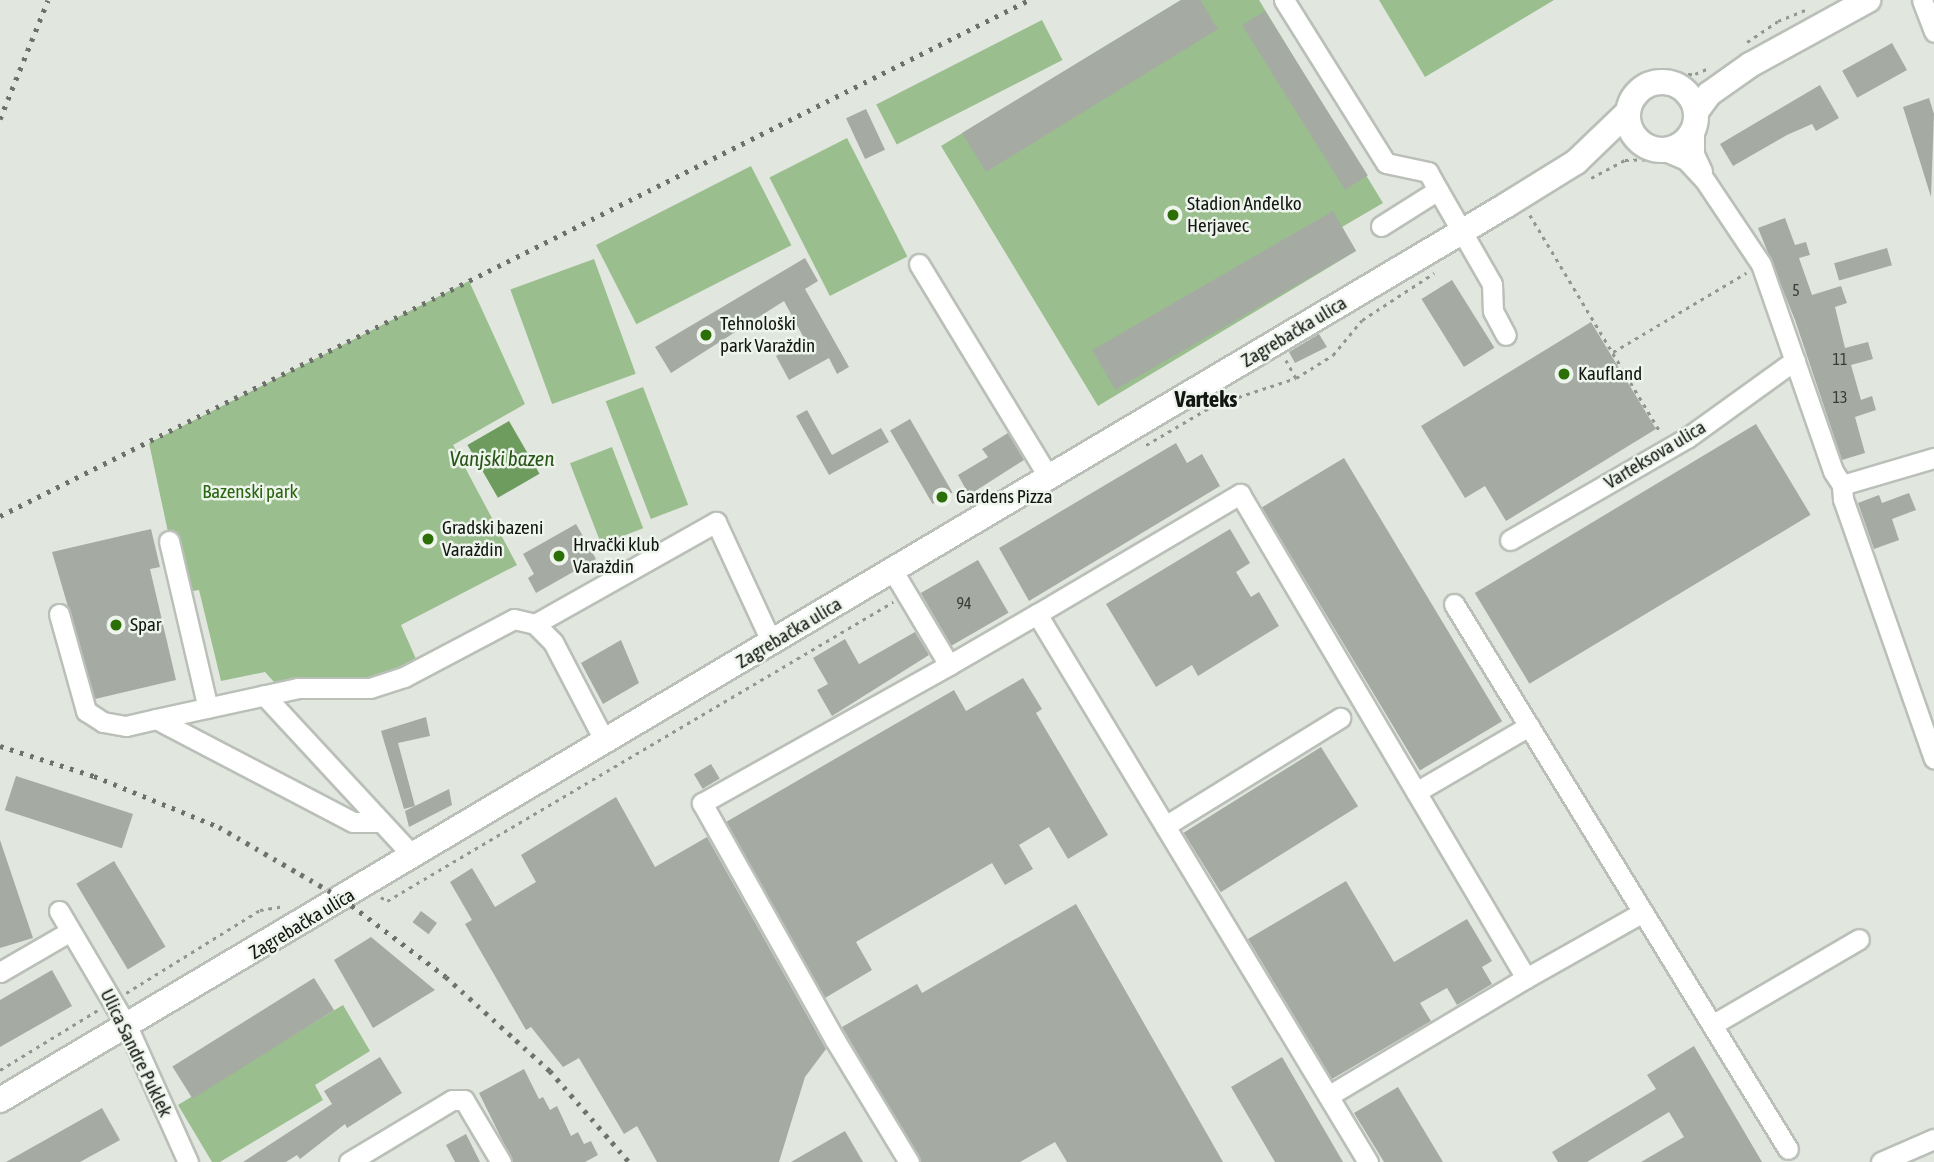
<!DOCTYPE html>
<meta charset="utf-8">
<style>
body{margin:0}
#map{position:relative;width:1934px;height:1162px;overflow:hidden;background:#e1e7df;font-family:"Asap Condensed",sans-serif}
div>[style]{position:absolute}
[style*='--x']{left:calc(var(--x)*1px);top:calc(var(--y)*1px);width:calc(var(--w)*1px);rotate:calc(var(--a)*1deg)}
.green>*{inset:0;background:#9abe8e;transform-origin:0 0}
.water>*{inset:0;background:#6e9c5f;transform-origin:0 0}
.building>*{inset:0;background:#a5aba3;transform-origin:0 0}
.path>*{height:2.5px;margin-top:-1.25px;transform-origin:0;background:repeating-linear-gradient(90deg,#929690 0 3.5px,transparent 0 8.5px)}
.roads{filter:drop-shadow(2px 0 #bac0b8) drop-shadow(-2px 0 #bac0b8) drop-shadow(0 2px #bac0b8) drop-shadow(0 -2px #bac0b8)}
.minor>*{height:19px;margin:-9.5px;padding:0 9.5px;transform-origin:9.5px;border-radius:9.5px;background:#fff}
.major>*{height:24px;margin:-12px;padding:0 12px;transform-origin:12px;border-radius:12px;background:#fff}
.major>.ring{margin:-12px;padding:0;box-sizing:content-box;background:none;border:24px solid #fff;border-radius:50%}
.rail>*{height:5px;margin-top:-2.5px;transform-origin:0;background:repeating-linear-gradient(90deg,#6d706b 0 3.5px,transparent 0 10.5px)}
.dots>*{width:19px;height:19px;translate:-50% -50%;box-sizing:border-box;border:4px solid #eef5ec;border-radius:50%}
span{translate:-50% -50%;white-space:nowrap;text-align:center;line-height:1.15;-webkit-text-stroke:5px #eef5ec;paint-order:stroke}
.number-label{font-size:16px;color:#383b37}
.number-label span{-webkit-text-stroke-width:0}
.poi-label{font-size:19px;color:#141613}
.left{translate:0 -50%;text-align:left}
.street-label{font-size:19px;color:#141613}
.park-label{font-size:19px;color:#2a6510}
.water-label{font-size:21px;color:#295618;font-style:italic}
.quarter-label{font-size:23px;color:#141613;font-weight:700}
</style>
<div id="map">
<div class="green">
<div style="clip-path:polygon(1181px 0,1259px 0,1383px 203px,1342px 227px,1356px 251px,1098px 406px,941px 146px)"></div>
<div style="clip-path:polygon(1379px 0,1554px 0,1425px 77px)"></div>
<div style="left:1042px;top:20px;width:45px;height:186px;rotate:63deg"></div>
<div style="left:847px;top:138px;width:133px;height:87px;rotate:63deg"></div>
<div style="left:751px;top:166px;width:89px;height:174px;rotate:63deg"></div>
<div style="left:594px;top:259px;width:122px;height:89px;rotate:70deg"></div>
<div style="clip-path:polygon(469px 281px,525px 404px,453px 445px,517px 565px,401px 625px,420px 668px,404px 677px,282px 691px,265px 672px,221px 681px,199px 590px,181px 593px,149px 443px)"></div>
<div style="left:643px;top:387px;width:126px;height:40px;rotate:69deg"></div>
<div style="left:612px;top:447px;width:87px;height:45px;rotate:69deg"></div>
<div style="clip-path:polygon(343px 1005px,370px 1051px,315px 1085px,323px 1100px,220px 1162px,212px 1162px,178px 1105px)"></div>
</div>
<div class="water">
<div style="left:509px;top:421px;width:61px;height:48px;rotate:60deg"></div>
</div>
<div class="building">
<div style="clip-path:polygon(1181px 0,1200px 0,1218px 29px,986px 172px,962px 133px)"></div>
<div style="left:1265px;top:11px;width:194px;height:27px;rotate:58deg"></div>
<div style="left:1892px;top:43px;width:31px;height:57px;rotate:61deg"></div>
<div style="clip-path:polygon(1820px 85px,1839px 118px,1816px 131px,1812px 124px,1787px 135px,1733px 166px,1720px 144px)"></div>
<div style="clip-path:polygon(1929px 98px,1934px 114px,1931px 197px,1903px 107px)"></div>
<div style="left:866px;top:109px;width:45px;height:22px;rotate:65deg"></div>
<div style="left:1333px;top:211px;width:46px;height:278px;rotate:60deg"></div>
<div style="clip-path:polygon(1785px 218px,1795px 245px,1806px 242px,1810px 255px,1799px 258px,1812px 295px,1841px 286px,1847px 303px,1835px 307px,1845px 348px,1868px 342px,1873px 359px,1851px 365px,1861px 400px,1872px 396px,1876px 410px,1855px 417px,1865px 453px,1842px 460px,1795px 320px,1758px 228px)"></div>
<div style="left:1887px;top:248px;width:18px;height:55px;rotate:74deg"></div>
<div style="clip-path:polygon(805px 258px,818px 281px,805px 289px,849px 367px,837px 374px,829px 358px,789px 380px,776px 356px,805px 340px,784px 301px,671px 373px,655px 347px)"></div>
<div style="left:1452px;top:280px;width:80px;height:36px;rotate:58deg"></div>
<div style="clip-path:polygon(1591px 322px,1656px 429px,1506px 521px,1485px 486px,1465px 498px,1421px 426px)"></div>
<div style="clip-path:polygon(1319px 334px,1327px 347px,1295px 363px,1289px 352px)"></div>
<div style="clip-path:polygon(807px 410px,832px 455px,881px 428px,889px 442px,829px 475px,796px 416px)"></div>
<div style="left:910px;top:419px;width:85px;height:23px;rotate:60deg"></div>
<div style="left:1756px;top:424px;width:106px;height:328px;rotate:59deg"></div>
<div style="clip-path:polygon(1008px 433px,1024px 460px,969px 495px,958px 475px,988px 457px,982px 449px)"></div>
<div style="clip-path:polygon(1176px 443px,1187px 463px,1202px 454px,1220px 486px,1029px 601px,999px 548px)"></div>
<div style="left:1344px;top:458px;width:307px;height:96px;rotate:59deg"></div>
<div style="clip-path:polygon(1909px 493px,1916px 510px,1892px 519px,1899px 540px,1874px 549px,1858px 503px,1879px 495px,1882px 503px)"></div>
<div style="clip-path:polygon(576px 524px,596px 559px,536px 593px,528px 578px,534px 574px,523px 554px)"></div>
<div style="clip-path:polygon(151px 529px,160px 567px,150px 569px,176px 680px,95px 699px,52px 552px)"></div>
<div style="clip-path:polygon(1230px 529px,1250px 563px,1236px 572px,1251px 597px,1259px 592px,1279px 626px,1198px 676px,1192px 665px,1156px 687px,1106px 604px)"></div>
<div style="left:978px;top:560px;width:61px;height:66px;rotate:60deg"></div>
<div style="clip-path:polygon(915px 632px,929px 655px,832px 716px,817px 690px,828px 684px,813px 658px,845px 639px,859px 664px)"></div>
<div style="clip-path:polygon(621px 640px,639px 683px,603px 704px,581px 663px)"></div>
<div style="clip-path:polygon(1023px 678px,1042px 709px,1036px 713px,1108px 835px,1068px 859px,1049px 827px,1019px 845px,1033px 869px,1005px 885px,992px 863px,856px 942px,872px 970px,825px 998px,726px 822px,954px 690px,966px 711px)"></div>
<div style="clip-path:polygon(426px 717px,430px 736px,398px 743px,415px 806px,404px 809px,381px 731px)"></div>
<div style="left:1321px;top:747px;width:70px;height:162px;rotate:58deg"></div>
<div style="left:711px;top:764px;width:17px;height:20px;rotate:59deg"></div>
<div style="left:16px;top:776px;width:123px;height:36px;rotate:18deg"></div>
<div style="clip-path:polygon(449px 789px,452px 805px,409px 827px,405px 811px)"></div>
<div style="clip-path:polygon(616px 797px,655px 867px,707px 837px,826px 1049px,805px 1077px,779px 1162px,657px 1162px,637px 1126px,624px 1134px,579px 1058px,563px 1067px,531px 1027px,526px 1030px,465px 924px,472px 920px,450px 882px,472px 868px,495px 907px,536px 882px,521px 855px)"></div>
<div style="clip-path:polygon(0 840px,33px 938px,0 948px)"></div>
<div style="left:114px;top:861px;width:100px;height:44px;rotate:59deg"></div>
<div style="clip-path:polygon(1346px 881px,1394px 962px,1467px 919px,1492px 961px,1482px 967px,1492px 984px,1457px 1005px,1447px 988px,1420px 1003px,1431px 1021px,1332px 1079px,1248px 939px)"></div>
<div style="clip-path:polygon(1076px 904px,1223px 1162px,1067px 1162px,1055px 1142px,1020px 1162px,921px 1162px,842px 1027px,917px 984px,922px 993px)"></div>
<div style="left:421px;top:911px;width:20px;height:14px;rotate:37deg"></div>
<div style="clip-path:polygon(371px 937px,435px 990px,373px 1028px,334px 960px)"></div>
<div style="clip-path:polygon(52px 970px,72px 1006px,0 1047px,0 1000px)"></div>
<div style="left:314px;top:978px;width:38px;height:167px;rotate:58deg"></div>
<div style="clip-path:polygon(1694px 1046px,1762px 1162px,1641px 1162px,1684px 1137px,1669px 1112px,1587px 1162px,1558px 1162px,1552px 1152px,1656px 1089px,1647px 1075px)"></div>
<div style="clip-path:polygon(380px 1057px,402px 1093px,347px 1128px,345px 1124px,300px 1159px,297px 1155px,286px 1162px,243px 1162px,332px 1104px,324px 1091px)"></div>
<div style="clip-path:polygon(1282px 1057px,1343px 1162px,1275px 1162px,1231px 1087px)"></div>
<div style="clip-path:polygon(524px 1069px,539px 1099px,543px 1097px,550px 1110px,557px 1106px,571px 1136px,578px 1132px,584px 1144px,591px 1141px,598px 1155px,585px 1162px,513px 1162px,479px 1093px)"></div>
<div style="clip-path:polygon(1398px 1087px,1443px 1162px,1384px 1162px,1354px 1113px)"></div>
<div style="clip-path:polygon(102px 1108px,120px 1140px,80px 1162px,6px 1162px)"></div>
<div style="clip-path:polygon(845px 1131px,863px 1162px,791px 1162px)"></div>
<div style="clip-path:polygon(466px 1134px,480px 1162px,455px 1162px,446px 1145px)"></div>
</div>
<div class="path">
<div style="--x:1747;--y:42;--w:37;--a:-34"></div>
<div style="--x:1778;--y:21;--w:29;--a:-22"></div>
<div style="--x:1627;--y:91;--w:25;--a:-40"></div>
<div style="--x:1646;--y:75;--w:49;--a:-1.2"></div>
<div style="--x:1695;--y:74;--w:13;--a:-23"></div>
<div style="--x:1591;--y:178;--w:38;--a:-28"></div>
<div style="--x:1625;--y:160;--w:25;--a:-2"></div>
<div style="--x:1530;--y:215;--w:252;--a:59"></div>
<div style="--x:1613;--y:352;--w:155;--a:-30.7"></div>
<div style="--x:1286;--y:360;--w:21;--a:61"></div>
<div style="--x:1146;--y:445;--w:79;--a:-30.5"></div>
<div style="--x:1214;--y:405;--w:86;--a:-18.2"></div>
<div style="--x:1296;--y:378;--w:44;--a:-31.9"></div>
<div style="--x:1333;--y:355;--w:45;--a:-50.4"></div>
<div style="--x:1362;--y:320;--w:86;--a:-33.1"></div>
<div style="--x:381;--y:897;--w:7;--a:34"></div>
<div style="--x:387;--y:901;--w:588;--a:-30.58"></div>
<div style="--x:126;--y:993;--w:158;--a:-31.8"></div>
<div style="--x:260;--y:910;--w:25;--a:-9"></div>
<div style="--x:0;--y:1070;--w:115;--a:-31.5"></div>
</div>
<div class="roads">
<div class="minor">
<div style="--x:1284;--y:0;--w:192;--a:58"></div>
<div style="--x:1386;--y:163;--w:43;--a:12.1"></div>
<div style="--x:1428;--y:172;--w:21;--a:61"></div>
<div style="--x:1922;--y:0;--w:34;--a:69"></div>
<div style="--x:1694;--y:129;--w:25;--a:90"></div>
<div style="--x:1694;--y:154;--w:19;--a:65"></div>
<div style="--x:1665;--y:151;--w:23;--a:23"></div>
<div style="--x:1686;--y:160;--w:26;--a:47"></div>
<div style="--x:1704;--y:179;--w:102;--a:56.2"></div>
<div style="--x:1761;--y:264;--w:219;--a:70.8"></div>
<div style="--x:1833;--y:471;--w:17;--a:57"></div>
<div style="--x:1842;--y:485;--w:96;--a:-16.4"></div>
<div style="--x:1381;--y:226;--w:67;--a:-32.3"></div>
<div style="--x:1438;--y:190;--w:108;--a:60.1"></div>
<div style="--x:1492;--y:284;--w:27;--a:88"></div>
<div style="--x:1493;--y:311;--w:27;--a:62"></div>
<div style="--x:919;--y:264;--w:250;--a:58.7"></div>
<div style="--x:1842;--y:485;--w:14;--a:86"></div>
<div style="--x:1843;--y:499;--w:275;--a:70.7"></div>
<div style="--x:1510;--y:540;--w:204;--a:-30"></div>
<div style="--x:1687;--y:438;--w:133;--a:-35.8"></div>
<div style="--x:169;--y:541;--w:171;--a:76.9"></div>
<div style="--x:893;--y:571;--w:109;--a:59.2"></div>
<div style="--x:949;--y:665;--w:283;--a:150.8"></div>
<div style="--x:702;--y:803;--w:272;--a:60.7"></div>
<div style="--x:835;--y:1040;--w:143;--a:58.8"></div>
<div style="--x:1454;--y:604;--w:639;--a:58.5"></div>
<div style="--x:59;--y:614;--w:101;--a:74.4"></div>
<div style="--x:86;--y:711;--w:20;--a:33"></div>
<div style="--x:103;--y:722;--w:23;--a:10"></div>
<div style="--x:126;--y:726;--w:31;--a:-13"></div>
<div style="--x:1037;--y:614;--w:236;--a:-30.6"></div>
<div style="--x:1240;--y:494;--w:562;--a:59.42"></div>
<div style="--x:1526;--y:978;--w:230;--a:149.2"></div>
<div style="--x:535;--y:624;--w:208;--a:-29.4"></div>
<div style="--x:716;--y:522;--w:133;--a:65.2"></div>
<div style="--x:949;--y:665;--w:102;--a:-30.1"></div>
<div style="--x:1037;--y:614;--w:640;--a:58.87"></div>
<div style="--x:264;--y:695;--w:219;--a:47.2"></div>
<div style="--x:1416;--y:792;--w:131;--a:-30.3"></div>
<div style="--x:378;--y:822;--w:25;--a:180"></div>
<div style="--x:353;--y:822;--w:222;--a:-152.4"></div>
<div style="--x:156;--y:719;--w:145;--a:-12.3"></div>
<div style="--x:298;--y:688;--w:72;--a:0"></div>
<div style="--x:370;--y:688;--w:36;--a:-18"></div>
<div style="--x:404;--y:677;--w:124;--a:-27.8"></div>
<div style="--x:514;--y:619;--w:22;--a:13"></div>
<div style="--x:535;--y:624;--w:25;--a:45"></div>
<div style="--x:553;--y:642;--w:113;--a:62.5"></div>
<div style="--x:1165;--y:826;--w:206;--a:-31.7"></div>
<div style="--x:59;--y:911;--w:136;--a:59.5"></div>
<div style="--x:128;--y:1028;--w:147;--a:65.9"></div>
<div style="--x:0;--y:972;--w:80;--a:-30.1"></div>
<div style="--x:1526;--y:978;--w:134;--a:-29.4"></div>
<div style="--x:1712;--y:1025;--w:170;--a:-30.3"></div>
<div style="--x:349;--y:1162;--w:120;--a:-31"></div>
<div style="--x:452;--y:1100;--w:12;--a:0"></div>
<div style="--x:464;--y:1100;--w:72;--a:59.2"></div>
<div style="--x:1881;--y:1162;--w:58;--a:-23.5"></div>
</div>
<div class="major">
<div class="ring" style="left:1628px;top:82px;width:44px;height:44px"></div>
<div style="--x:1696;--y:112;--w:22;--a:-54"></div>
<div style="--x:1709;--y:94;--w:50;--a:-35.3"></div>
<div style="--x:1750;--y:65;--w:135;--a:-28.8"></div>
<div style="--x:0;--y:1100;--w:1751;--a:-30.71"></div>
<div style="--x:1505;--y:206;--w:84;--a:-31.8"></div>
<div style="--x:1576;--y:162;--w:72;--a:-43.9"></div>
</div>
</div>
<div class="rail">
<div style="--x:0;--y:119;--w:128;--a:-68"></div>
<div style="--x:0;--y:516;--w:1151;--a:-26.63"></div>
<div style="--x:0;--y:746;--w:99;--a:17.7"></div>
<div style="--x:94;--y:776;--w:135;--a:22.2"></div>
<div style="--x:219;--y:827;--w:143;--a:30.1"></div>
<div style="--x:343;--y:899;--w:129;--a:37.1"></div>
<div style="--x:446;--y:977;--w:140;--a:42.1"></div>
<div style="--x:550;--y:1071;--w:121;--a:49"></div>
</div>
<div class="dots">
<div style="left:1173px;top:215px;background:#2c6f08"></div>
<div style="left:706px;top:335px;background:#2c6f08"></div>
<div style="left:1564px;top:374px;background:#2c6f08"></div>
<div style="left:942px;top:497px;background:#2c6f08"></div>
<div style="left:428px;top:539px;background:#2c6f08"></div>
<div style="left:559px;top:556px;background:#2c6f08"></div>
<div style="left:116px;top:625px;background:#2c6f08"></div>
</div>
<div class="number-label">
<span style="left:1796px;top:290px">5</span>
<span style="left:1840px;top:359px">11</span>
<span style="left:1840px;top:397px">13</span>
<span style="left:964px;top:603px">94</span>
</div>
<div class="poi-label">
<span class="left" style="left:1187px;top:215px">Stadion Anđelko<br>Herjavec</span>
<span class="left" style="left:720px;top:335px">Tehnološki<br>park Varaždin</span>
<span class="left" style="left:1578px;top:374px">Kaufland</span>
<span class="left" style="left:956px;top:497px">Gardens Pizza</span>
<span class="left" style="left:442px;top:539px">Gradski bazeni<br>Varaždin</span>
<span class="left" style="left:573px;top:556px">Hrvački klub<br>Varaždin</span>
<span class="left" style="left:130px;top:625px">Spar</span>
</div>
<div class="street-label">
<span style="left:1294px;top:332px;rotate:-31deg">Zagrebačka ulica</span>
<span style="left:1655px;top:455px;rotate:-31deg">Varteksova ulica</span>
<span style="left:789px;top:633px;rotate:-31deg">Zagrebačka ulica</span>
<span style="left:302px;top:924px;rotate:-31deg">Zagrebačka ulica</span>
<span style="left:136px;top:1053px;rotate:64deg">Ulica Sandre Puklek</span>
</div>
<div class="park-label">
<span style="left:250px;top:492px">Bazenski park</span>
</div>
<div class="water-label">
<span style="left:502px;top:458px">Vanjski bazen</span>
</div>
<div class="quarter-label">
<span style="left:1206px;top:399px">Varteks</span>
</div>
</div>
